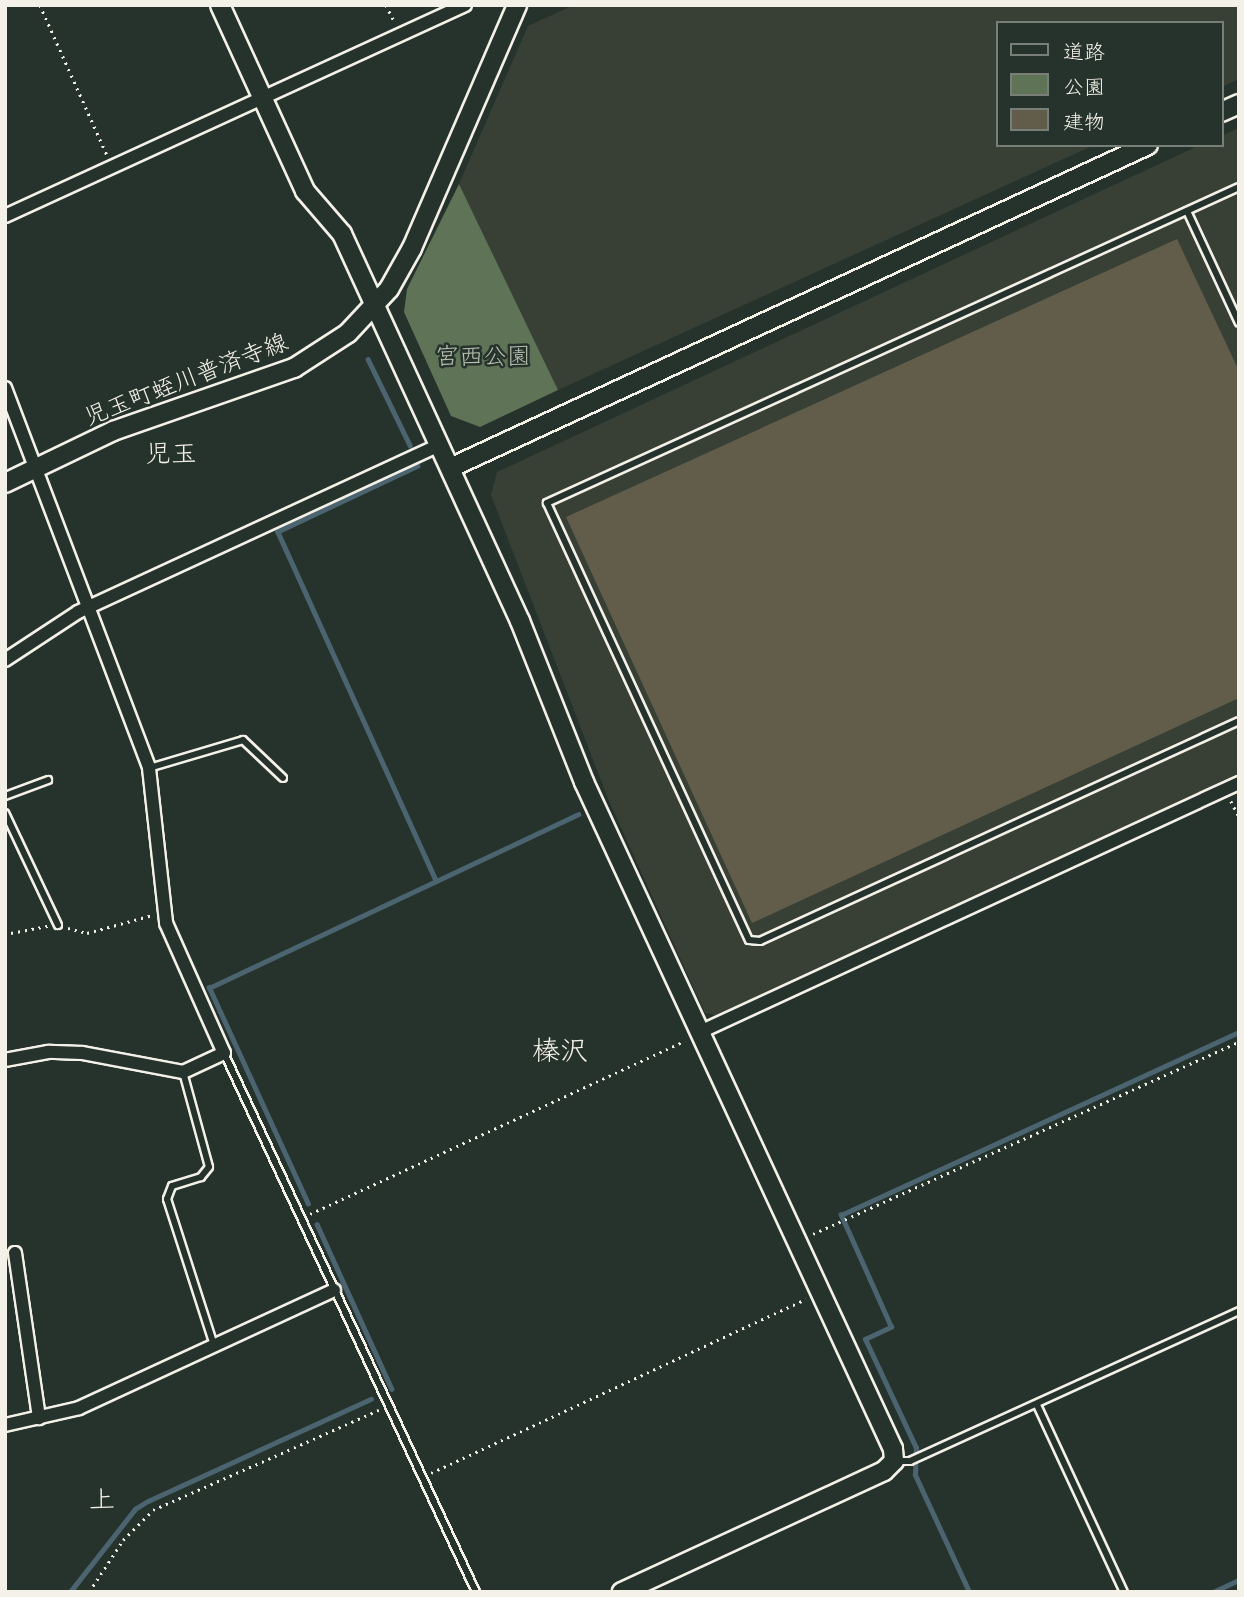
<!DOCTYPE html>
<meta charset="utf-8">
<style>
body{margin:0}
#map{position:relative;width:1244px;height:1597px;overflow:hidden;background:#26332d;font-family:Caveat,"Klee One",sans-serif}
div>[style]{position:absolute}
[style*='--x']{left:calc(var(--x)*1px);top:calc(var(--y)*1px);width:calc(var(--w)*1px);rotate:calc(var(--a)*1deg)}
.built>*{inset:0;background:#384036}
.green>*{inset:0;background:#5f7356}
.stream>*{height:4.5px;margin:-2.25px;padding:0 2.25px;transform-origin:2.25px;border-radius:2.25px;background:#4b6470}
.building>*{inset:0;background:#625d4b}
.path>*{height:2.5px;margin-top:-1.25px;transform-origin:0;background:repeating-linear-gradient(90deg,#f4f1e8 0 2px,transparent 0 7px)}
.roads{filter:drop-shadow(2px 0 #f4f1e8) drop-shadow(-2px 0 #f4f1e8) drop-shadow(0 2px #f4f1e8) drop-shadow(0 -2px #f4f1e8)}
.lane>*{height:6px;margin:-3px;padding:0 3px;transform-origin:3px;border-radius:3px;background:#26332d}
.street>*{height:12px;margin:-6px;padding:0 6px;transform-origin:6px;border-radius:6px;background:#26332d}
.secondary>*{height:18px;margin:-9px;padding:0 9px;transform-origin:9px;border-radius:9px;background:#26332d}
span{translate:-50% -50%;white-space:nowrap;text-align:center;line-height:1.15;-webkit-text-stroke:5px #26332d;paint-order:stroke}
.park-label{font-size:24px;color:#b8bfae}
.street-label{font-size:24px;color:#f4f1e8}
.neighbourhood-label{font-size:26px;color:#f4f1e8}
.quarter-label{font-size:28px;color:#f4f1e8}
.frame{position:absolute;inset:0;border:7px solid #f4f1e8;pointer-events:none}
.legend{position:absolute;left:996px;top:21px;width:228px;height:126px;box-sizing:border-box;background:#26332d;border:2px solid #787f78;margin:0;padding:9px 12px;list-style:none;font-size:21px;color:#f4f1e8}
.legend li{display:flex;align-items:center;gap:14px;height:35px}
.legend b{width:35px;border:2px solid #787f78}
</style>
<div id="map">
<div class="built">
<div style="clip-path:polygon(574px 5px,1239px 5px,1239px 79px,1221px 87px,1221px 23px,997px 23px,997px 145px,1094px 145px,558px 390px,459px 184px,528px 26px)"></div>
<div style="clip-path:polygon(1239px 128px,1239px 774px,716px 1015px,705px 1013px,609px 801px,491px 495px,497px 472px,1200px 145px,1221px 145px,1221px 136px)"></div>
</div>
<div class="green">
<div style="clip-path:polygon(459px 184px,558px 390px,480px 427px,451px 416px,404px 312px,407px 289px)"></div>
</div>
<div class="stream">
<div style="--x:368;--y:359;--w:96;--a:64"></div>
<div style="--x:418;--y:466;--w:155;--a:154.8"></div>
<div style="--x:278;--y:532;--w:383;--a:65.6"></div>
<div style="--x:308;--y:1204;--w:238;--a:-114.6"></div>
<div style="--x:209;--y:988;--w:408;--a:-25.2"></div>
<div style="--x:317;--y:1224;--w:181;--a:65.6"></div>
<div style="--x:70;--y:1592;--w:105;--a:-51.9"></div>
<div style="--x:135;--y:1509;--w:15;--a:-32"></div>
<div style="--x:148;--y:1501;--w:245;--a:-24.6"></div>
<div style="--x:969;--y:1592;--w:129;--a:-114.8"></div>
<div style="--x:915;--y:1475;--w:27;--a:-88"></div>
<div style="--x:916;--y:1448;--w:120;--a:-115.1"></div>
<div style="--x:865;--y:1339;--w:29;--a:-25"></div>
<div style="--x:891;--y:1327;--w:123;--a:-114.1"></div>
<div style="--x:841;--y:1215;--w:438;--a:-24.7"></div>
<div style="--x:1213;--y:1592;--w:29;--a:-25"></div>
</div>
<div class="building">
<div style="clip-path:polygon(1177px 239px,1239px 371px,1239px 698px,752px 923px,566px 517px)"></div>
</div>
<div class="path">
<div style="--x:40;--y:5;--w:164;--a:65.9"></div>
<div style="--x:386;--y:5;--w:18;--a:63"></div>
<div style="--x:1231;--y:801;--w:18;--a:63"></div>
<div style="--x:68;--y:928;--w:20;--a:15"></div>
<div style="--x:87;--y:933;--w:68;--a:-15.3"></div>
<div style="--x:11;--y:933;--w:38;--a:-11"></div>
<div style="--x:310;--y:1214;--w:413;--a:-24.8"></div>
<div style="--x:813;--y:1234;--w:467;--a:-24.3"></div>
<div style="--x:431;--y:1473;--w:413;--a:-24.9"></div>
<div style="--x:89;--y:1592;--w:62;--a:-56.8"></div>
<div style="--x:123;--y:1540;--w:42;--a:-45"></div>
<div style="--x:153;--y:1510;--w:247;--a:-23.9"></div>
</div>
<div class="roads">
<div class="lane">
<div style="--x:1239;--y:187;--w:761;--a:155.46"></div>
<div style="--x:547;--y:503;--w:481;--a:65.2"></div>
<div style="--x:749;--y:940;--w:11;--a:5"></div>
<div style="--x:760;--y:941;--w:527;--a:-24.67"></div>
<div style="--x:1187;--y:211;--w:123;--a:65.1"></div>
<div style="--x:149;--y:768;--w:98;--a:-16.6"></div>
<div style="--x:243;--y:740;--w:55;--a:43.5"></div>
<div style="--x:5;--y:796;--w:46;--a:-20.4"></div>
<div style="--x:5;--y:813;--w:124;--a:64.7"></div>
<div style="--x:224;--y:1053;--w:595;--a:64.94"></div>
<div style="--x:183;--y:1072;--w:98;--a:74.7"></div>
<div style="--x:209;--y:1167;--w:13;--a:129"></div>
<div style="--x:201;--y:1177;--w:30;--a:163"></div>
<div style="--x:172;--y:1186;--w:14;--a:111"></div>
<div style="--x:167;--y:1199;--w:153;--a:72.2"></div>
<div style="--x:1037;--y:1405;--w:206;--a:65.1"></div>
<div style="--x:895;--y:1461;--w:15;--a:0"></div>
<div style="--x:910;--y:1461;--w:362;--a:-24.5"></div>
</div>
<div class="street">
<div style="--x:5;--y:216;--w:506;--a:-24.64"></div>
<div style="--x:5;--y:388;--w:406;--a:69.2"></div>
<div style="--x:149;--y:768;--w:156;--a:83.7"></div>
<div style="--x:166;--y:923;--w:142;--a:66"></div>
<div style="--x:224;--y:1053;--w:45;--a:155.1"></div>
<div style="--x:183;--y:1072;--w:103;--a:-169.3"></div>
<div style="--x:82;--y:1053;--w:34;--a:-178"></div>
<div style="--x:48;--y:1052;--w:44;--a:169.5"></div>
<div style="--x:5;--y:660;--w:87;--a:-33.3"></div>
<div style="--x:78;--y:612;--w:398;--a:-24.8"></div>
<div style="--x:700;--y:1032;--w:594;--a:-24.8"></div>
<div style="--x:15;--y:1253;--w:167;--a:81.7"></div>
<div style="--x:5;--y:1425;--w:76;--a:-12.9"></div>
<div style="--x:79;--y:1408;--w:281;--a:-24.8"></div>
</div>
<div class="secondary">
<div style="--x:220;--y:5;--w:205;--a:65.4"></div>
<div style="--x:305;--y:191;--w:57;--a:49.3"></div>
<div style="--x:342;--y:234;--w:426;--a:65.3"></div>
<div style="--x:520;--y:621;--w:173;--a:68.3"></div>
<div style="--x:584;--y:782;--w:735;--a:65.14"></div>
<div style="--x:893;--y:1449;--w:12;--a:85"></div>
<div style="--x:894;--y:1461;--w:14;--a:135"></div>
<div style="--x:884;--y:1471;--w:289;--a:155.2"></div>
<div style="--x:1221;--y:112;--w:20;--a:-24"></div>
<div style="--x:450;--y:468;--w:769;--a:-24.83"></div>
<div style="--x:5;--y:483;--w:120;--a:-25.7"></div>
<div style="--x:113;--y:431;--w:192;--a:-19.2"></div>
<div style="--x:294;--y:368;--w:64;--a:-32.9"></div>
<div style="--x:348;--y:333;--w:60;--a:-47"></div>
<div style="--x:389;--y:289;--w:47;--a:-60.7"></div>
<div style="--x:412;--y:248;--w:265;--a:-66.6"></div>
</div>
</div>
<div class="park-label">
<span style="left:483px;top:357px">宮西公園</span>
</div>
<div class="street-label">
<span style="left:186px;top:380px;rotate:-21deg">児玉町蛭川普済寺線</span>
</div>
<div class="neighbourhood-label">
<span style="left:171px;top:454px">児玉</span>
<span style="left:102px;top:1500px">上</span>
</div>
<div class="quarter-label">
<span style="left:560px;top:1051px">榛沢</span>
</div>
<div class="frame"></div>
<ul class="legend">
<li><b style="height:9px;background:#26332d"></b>道路</li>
<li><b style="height:19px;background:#5f7356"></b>公園</li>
<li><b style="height:19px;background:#625d4b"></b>建物</li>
</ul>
</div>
